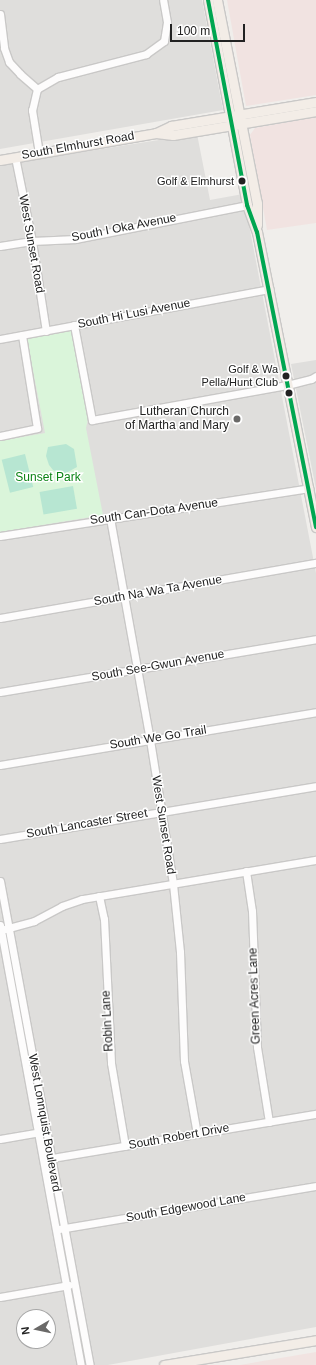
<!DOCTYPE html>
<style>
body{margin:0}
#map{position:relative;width:316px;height:1365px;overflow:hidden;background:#f0eeeb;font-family:Arial,sans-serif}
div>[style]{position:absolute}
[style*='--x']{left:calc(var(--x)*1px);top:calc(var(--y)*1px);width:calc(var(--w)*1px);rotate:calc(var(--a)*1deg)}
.residential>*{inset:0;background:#dfdedc}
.commercial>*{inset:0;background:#f1e3e1}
.park>*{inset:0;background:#daf5da}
.pitch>*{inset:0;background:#b7e6d2;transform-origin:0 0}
.roads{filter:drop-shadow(1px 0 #c9c8c7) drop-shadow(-1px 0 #c9c8c7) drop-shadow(0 1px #c9c8c7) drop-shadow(0 -1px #c9c8c7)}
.minor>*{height:7px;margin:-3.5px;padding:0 3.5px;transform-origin:3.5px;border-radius:3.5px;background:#fdfcfc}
.major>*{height:9px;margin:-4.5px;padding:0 4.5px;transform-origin:4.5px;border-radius:4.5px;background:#f3ede7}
.bus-1>*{height:4px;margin:-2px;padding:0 2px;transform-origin:2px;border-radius:2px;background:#00a651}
.dots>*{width:11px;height:11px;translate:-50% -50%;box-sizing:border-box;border:2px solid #fff;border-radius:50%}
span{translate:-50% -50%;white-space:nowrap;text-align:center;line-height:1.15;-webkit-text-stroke:3px #fff;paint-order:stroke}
.bus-label{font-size:11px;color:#222}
.right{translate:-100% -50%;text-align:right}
.street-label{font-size:12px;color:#222}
.poi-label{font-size:12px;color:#222}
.park-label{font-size:12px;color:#0c8416}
.north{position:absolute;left:16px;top:1309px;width:40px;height:40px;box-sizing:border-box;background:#fff;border:1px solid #a7a7a7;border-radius:50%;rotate:261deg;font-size:11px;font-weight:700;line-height:16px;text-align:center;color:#222}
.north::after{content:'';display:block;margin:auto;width:14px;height:18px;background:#6a6968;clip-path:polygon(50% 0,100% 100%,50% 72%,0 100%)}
.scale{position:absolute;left:170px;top:24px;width:75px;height:18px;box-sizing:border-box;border:2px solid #222;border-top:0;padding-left:5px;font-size:12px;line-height:14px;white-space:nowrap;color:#222;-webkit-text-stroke:3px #fff;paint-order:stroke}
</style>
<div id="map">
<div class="residential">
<div style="clip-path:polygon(0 0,202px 0,223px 110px,0 149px)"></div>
<div style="clip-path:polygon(evenodd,197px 134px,210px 200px,243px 194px,316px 573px,316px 1327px,108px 1365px,0 1365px,0 165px,197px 134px,24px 1317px,48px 1317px,48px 1341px,24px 1341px,24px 1317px)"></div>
<div style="clip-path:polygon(316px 360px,316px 489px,291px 364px)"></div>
</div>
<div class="commercial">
<div style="clip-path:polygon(227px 0,316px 0,316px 95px,246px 106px)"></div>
<div style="clip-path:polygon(316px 117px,316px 223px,267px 230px,250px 135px,255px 128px)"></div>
<div style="clip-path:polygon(316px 1352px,316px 1365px,240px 1365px)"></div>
</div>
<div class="park">
<div style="clip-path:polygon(68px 329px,73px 333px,88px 419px,86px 428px,103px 515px,0 532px,0 441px,45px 433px,27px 339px,29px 337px)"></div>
</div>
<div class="pitch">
<div style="clip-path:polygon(66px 444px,74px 449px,77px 467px,66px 473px,60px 473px,53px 470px,49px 465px,46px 456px,48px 447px)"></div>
<div style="left:25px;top:454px;width:34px;height:24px;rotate:76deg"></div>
<div style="left:73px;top:486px;width:23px;height:34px;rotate:80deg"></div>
</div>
<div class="roads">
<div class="minor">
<div style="--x:0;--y:14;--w:34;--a:83"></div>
<div style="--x:4;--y:48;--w:15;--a:70"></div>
<div style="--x:9;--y:62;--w:16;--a:47"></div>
<div style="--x:20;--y:74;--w:23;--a:41"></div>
<div style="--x:37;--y:89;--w:24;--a:-30"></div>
<div style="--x:58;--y:77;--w:91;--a:-14.6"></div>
<div style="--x:146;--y:54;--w:22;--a:-36"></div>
<div style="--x:164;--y:41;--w:19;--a:-81"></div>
<div style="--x:167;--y:22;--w:22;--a:-100"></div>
<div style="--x:37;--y:89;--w:22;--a:103"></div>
<div style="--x:32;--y:110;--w:44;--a:80.8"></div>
<div style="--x:15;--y:157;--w:86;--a:78.6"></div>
<div style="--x:32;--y:241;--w:91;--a:81.2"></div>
<div style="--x:0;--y:246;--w:32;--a:-9"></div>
<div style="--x:32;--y:241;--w:44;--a:-2.6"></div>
<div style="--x:76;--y:239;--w:174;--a:-11.2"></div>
<div style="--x:74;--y:325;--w:97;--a:79.3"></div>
<div style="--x:92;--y:420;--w:198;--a:-10.2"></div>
<div style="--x:287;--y:385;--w:25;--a:-14"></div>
<div style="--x:311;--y:379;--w:6;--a:-31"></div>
<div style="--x:0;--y:339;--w:274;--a:-10.5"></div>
<div style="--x:0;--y:436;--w:38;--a:-12"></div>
<div style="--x:37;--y:428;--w:94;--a:-99.2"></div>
<div style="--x:110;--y:518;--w:226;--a:79.8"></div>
<div style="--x:150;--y:740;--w:146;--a:80.9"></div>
<div style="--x:173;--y:884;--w:68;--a:84.1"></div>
<div style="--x:180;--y:952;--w:109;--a:87.9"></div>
<div style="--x:184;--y:1061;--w:74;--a:79.9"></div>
<div style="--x:0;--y:536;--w:313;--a:-8.8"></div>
<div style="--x:0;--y:618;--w:321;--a:-9.9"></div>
<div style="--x:0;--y:692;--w:320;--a:-9.5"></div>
<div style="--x:0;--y:765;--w:320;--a:-9.5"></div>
<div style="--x:0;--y:839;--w:320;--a:-9.5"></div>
<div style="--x:246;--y:871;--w:40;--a:81.5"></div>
<div style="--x:252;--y:911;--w:136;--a:87.9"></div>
<div style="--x:257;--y:1047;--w:76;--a:80.9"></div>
<div style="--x:0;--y:881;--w:492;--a:79.5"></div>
<div style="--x:99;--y:896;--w:24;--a:78"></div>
<div style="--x:104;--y:919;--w:144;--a:87.2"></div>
<div style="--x:111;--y:1063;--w:84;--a:80.4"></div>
<div style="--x:0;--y:925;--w:447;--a:79.6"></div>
<div style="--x:5;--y:929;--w:30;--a:-15"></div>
<div style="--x:34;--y:921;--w:32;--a:-28"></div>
<div style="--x:62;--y:906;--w:21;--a:-19"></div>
<div style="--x:82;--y:899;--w:237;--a:-9.5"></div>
<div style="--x:0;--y:1139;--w:42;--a:-9.7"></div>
<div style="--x:46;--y:1159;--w:274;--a:-9.5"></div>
<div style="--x:59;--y:1229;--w:261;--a:-9.5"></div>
<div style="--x:0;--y:1297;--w:70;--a:-9.9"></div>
</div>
<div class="major">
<div style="--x:208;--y:0;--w:209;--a:79.2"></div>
<div style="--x:247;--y:205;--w:29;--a:70"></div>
<div style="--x:257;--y:232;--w:301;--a:78.7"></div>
<div style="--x:217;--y:0;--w:207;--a:78.9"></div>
<div style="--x:257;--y:203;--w:22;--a:90"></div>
<div style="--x:156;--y:133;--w:17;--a:7"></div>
<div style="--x:173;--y:135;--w:145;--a:-9.5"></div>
<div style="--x:0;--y:160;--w:158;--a:-9.8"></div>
<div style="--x:156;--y:133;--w:17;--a:-25"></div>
<div style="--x:171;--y:126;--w:147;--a:-9.4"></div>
<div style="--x:164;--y:1365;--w:154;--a:-9.3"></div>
</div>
</div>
<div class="bus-1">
<div style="--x:208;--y:0;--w:209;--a:79.2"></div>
<div style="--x:247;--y:205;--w:29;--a:70"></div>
<div style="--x:257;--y:232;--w:301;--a:78.7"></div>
</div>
<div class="dots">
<div style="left:242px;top:181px;background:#222"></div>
<div style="left:286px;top:376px;background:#222"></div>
<div style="left:289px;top:393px;background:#222"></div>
<div style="left:237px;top:419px;background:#6a6968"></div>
</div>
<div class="bus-label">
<span class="right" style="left:234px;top:181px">Golf &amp; Elmhurst</span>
<span class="right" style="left:278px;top:376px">Golf &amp; Wa<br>Pella/Hunt Club</span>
</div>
<div class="street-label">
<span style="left:78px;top:146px;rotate:-10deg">South Elmhurst Road</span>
<span style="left:124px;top:228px;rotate:-11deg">South I Oka Avenue</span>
<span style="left:31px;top:244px;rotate:80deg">West Sunset Road</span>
<span style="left:134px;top:314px;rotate:-11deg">South Hi Lusi Avenue</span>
<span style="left:154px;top:512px;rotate:-8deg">South Can-Dota Avenue</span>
<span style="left:158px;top:591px;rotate:-10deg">South Na Wa Ta Avenue</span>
<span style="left:158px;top:666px;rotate:-10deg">South See-Gwun Avenue</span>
<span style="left:158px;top:738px;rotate:-9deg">South We Go Trail</span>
<span style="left:87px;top:824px;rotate:-10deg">South Lancaster Street</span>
<span style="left:163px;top:825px;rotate:81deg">West Sunset Road</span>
<span style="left:255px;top:996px;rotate:-92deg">Green Acres Lane</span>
<span style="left:108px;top:1021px;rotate:-93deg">Robin Lane</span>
<span style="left:44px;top:1123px;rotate:80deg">West Lonnquist Boulevard</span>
<span style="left:179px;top:1137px;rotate:-10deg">South Robert Drive</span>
<span style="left:186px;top:1208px;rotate:-10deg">South Edgewood Lane</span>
</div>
<div class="poi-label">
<span class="right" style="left:229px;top:419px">Lutheran Church<br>of Martha and Mary</span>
</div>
<div class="park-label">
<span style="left:48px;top:478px">Sunset Park</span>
</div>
<div class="north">N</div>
<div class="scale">100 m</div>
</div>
